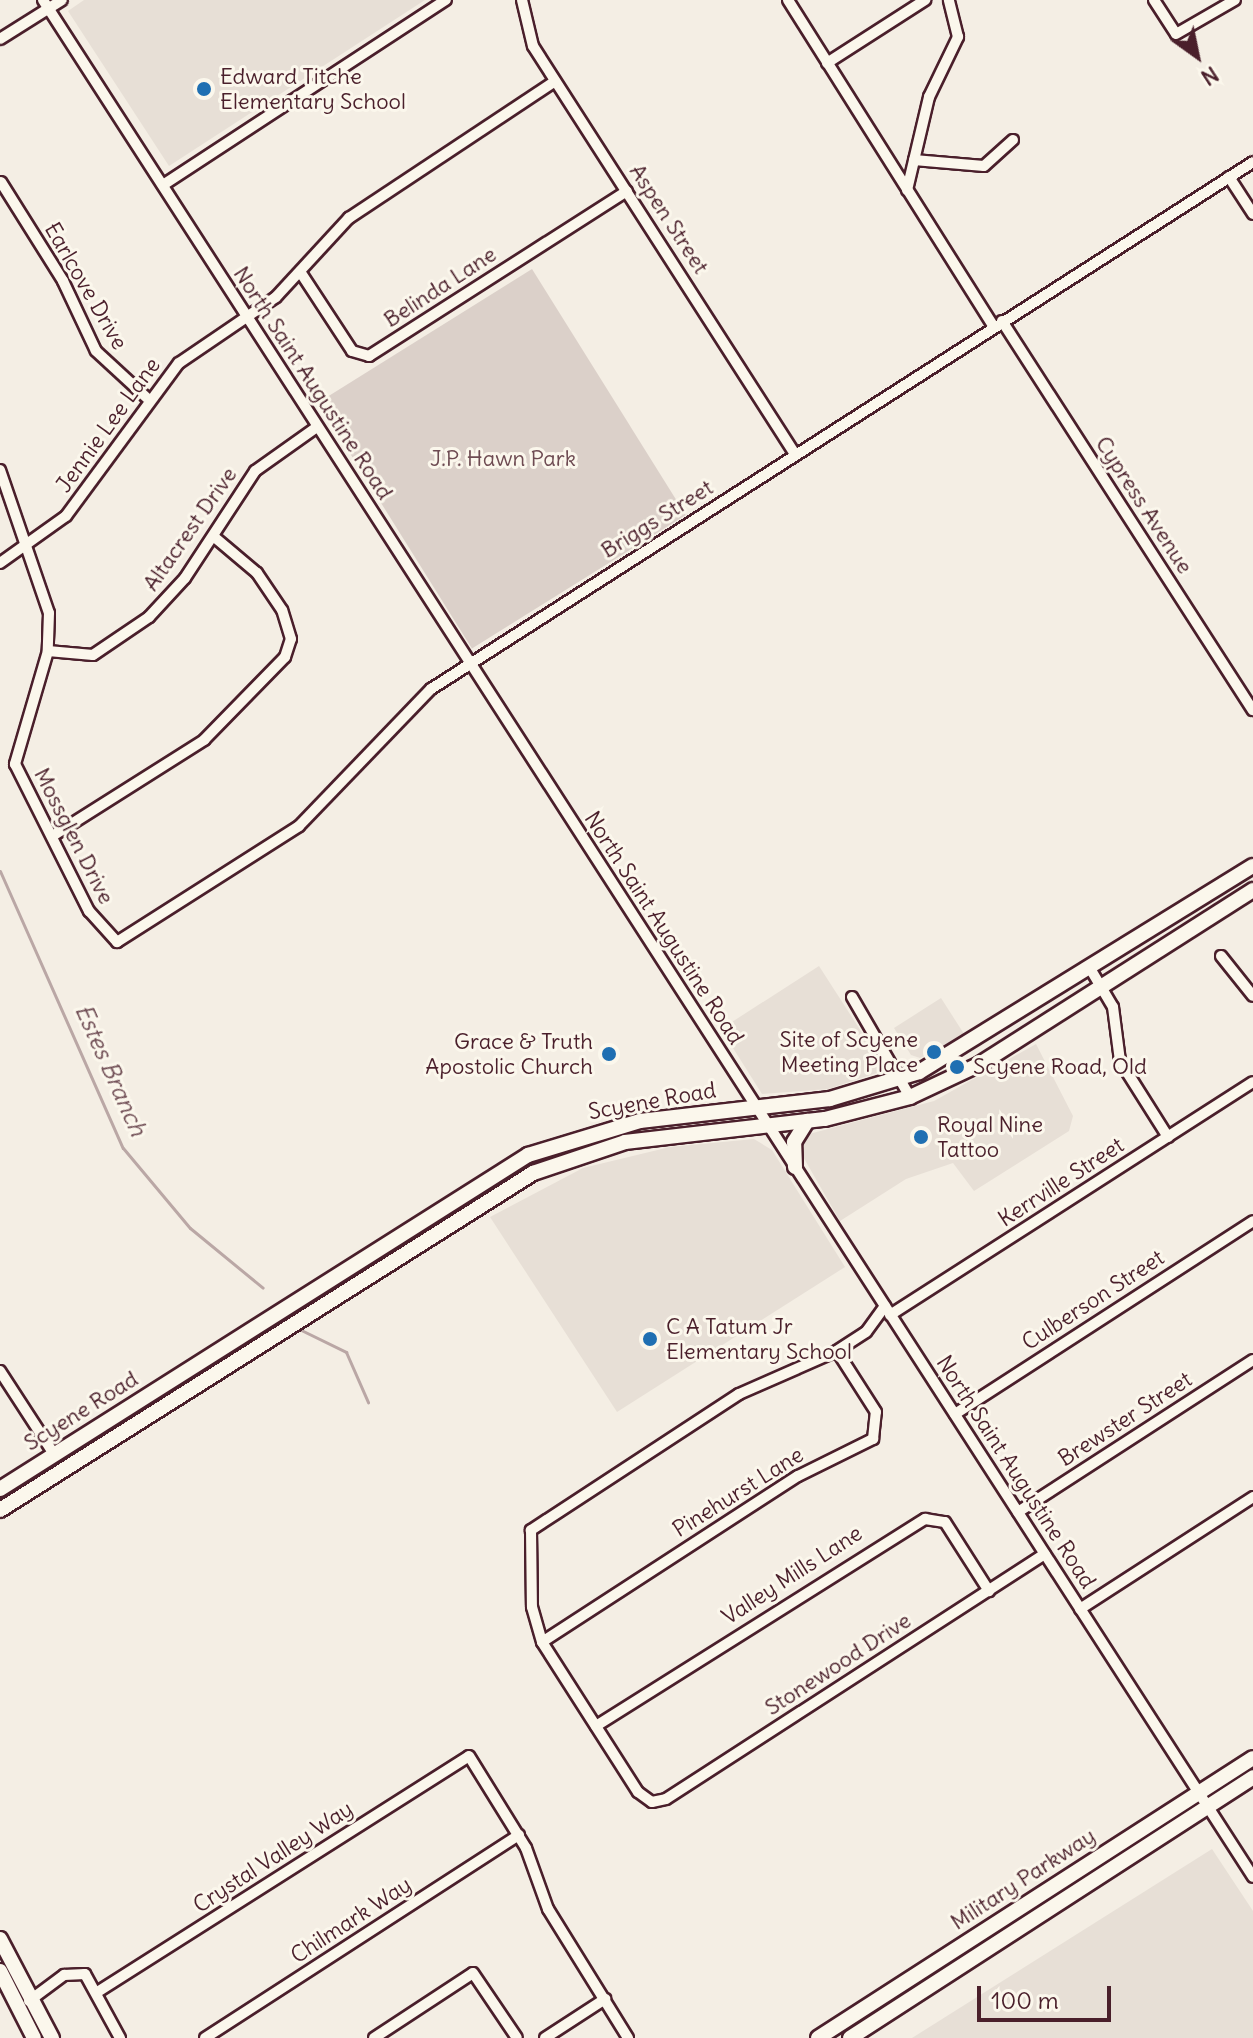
<!DOCTYPE html>
<style>
body{margin:0}
#map{position:relative;width:1253px;height:2038px;overflow:hidden;background:#f4eee4;font-family:Delius,sans-serif}
div>[style]{position:absolute}
[style*='--x']{left:calc(var(--x)*1px);top:calc(var(--y)*1px);width:calc(var(--w)*1px);rotate:calc(var(--a)*1deg)}
.built>*{inset:0;background:#e7dfd6}
.green>*{inset:0;background:#dbd0c9;transform-origin:0 0}
.stream>*{height:3px;margin:-1.5px;padding:0 1.5px;transform-origin:1.5px;border-radius:1.5px;background:#baa7a5}
.roads{filter:drop-shadow(2px 0 #4a1f2b) drop-shadow(-2px 0 #4a1f2b) drop-shadow(0 2px #4a1f2b) drop-shadow(0 -2px #4a1f2b)}
.minor>*{height:10px;margin:-5px;padding:0 5px;transform-origin:5px;border-radius:5px;background:#fbf7ec}
.major>*{height:14px;margin:-7px;padding:0 7px;transform-origin:7px;border-radius:7px;background:#fbf7ec}
.dots>*{width:22px;height:22px;translate:-50% -50%;box-sizing:border-box;border:4px solid #fbf7ec;border-radius:50%}
span{translate:-50% -50%;white-space:nowrap;text-align:center;line-height:1.15;-webkit-text-stroke:6px #fbf7ec;paint-order:stroke}
.poi-label{font-size:22px;color:#4a1f2b}
.left{translate:0 -50%;text-align:left}
.right{translate:-100% -50%;text-align:right}
.street-label{font-size:22px;color:#4a1f2b}
.park-label{font-size:22px;color:#6e4b52}
.water-label{font-size:24px;color:#714f56;font-style:italic}
.north{position:absolute;left:1157px;top:16px;width:80px;height:80px;-webkit-text-stroke:6px #fbf7ec;paint-order:stroke;rotate:147deg;font-size:22px;font-weight:700;line-height:32px;text-align:center;color:#4a1f2b}
.north::after{content:'';display:block;margin:auto;width:28px;height:36px;background:#4a1f2b;clip-path:polygon(50% 0,100% 100%,50% 72%,0 100%)}
.scale{position:absolute;left:977px;top:1986px;width:134px;height:36px;box-sizing:border-box;border:4px solid #4a1f2b;border-top:0;padding-left:10px;font-size:24px;line-height:28px;white-space:nowrap;color:#4a1f2b;-webkit-text-stroke:6px #fbf7ec;paint-order:stroke}
</style>
<div id="map">
<div class="built">
<div style="clip-path:polygon(84px 0,425px 0,169px 166px,68px 11px)"></div>
<div style="clip-path:polygon(819px 966px,886px 1070px,828px 1089px,762px 1094px,721px 1029px)"></div>
<div style="clip-path:polygon(941px 998px,966px 1037px,920px 1058px,911px 1055px,894px 1028px)"></div>
<div style="clip-path:polygon(1036px 1044px,1073px 1116px,1069px 1131px,974px 1191px,953px 1163px,906px 1179px,840px 1221px,798px 1148px,809px 1134px,934px 1101px)"></div>
<div style="clip-path:polygon(754px 1139px,772px 1150px,845px 1267px,617px 1412px,490px 1217px,583px 1168px,670px 1147px)"></div>
<div style="clip-path:polygon(1212px 1849px,1253px 1911px,1253px 2038px,912px 2038px)"></div>
</div>
<div class="green">
<div style="left:532px;top:269px;width:290px;height:252px;rotate:58deg"></div>
</div>
<div class="stream">
<div style="--x:0;--y:871;--w:303;--a:66.1"></div>
<div style="--x:123;--y:1148;--w:104;--a:50.1"></div>
<div style="--x:190;--y:1228;--w:94;--a:39.4"></div>
<div style="--x:297;--y:1328;--w:55;--a:26.1"></div>
<div style="--x:346;--y:1352;--w:55;--a:66.3"></div>
</div>
<div class="roads">
<div class="minor">
<div style="--x:43;--y:0;--w:2233;--a:57.19"></div>
<div style="--x:522;--y:0;--w:47;--a:76.6"></div>
<div style="--x:533;--y:46;--w:486;--a:57.3"></div>
<div style="--x:788;--y:0;--w:385;--a:57.8"></div>
<div style="--x:1154;--y:0;--w:40;--a:57.1"></div>
<div style="--x:1176;--y:34;--w:68;--a:-30"></div>
<div style="--x:0;--y:39;--w:73;--a:-32.2"></div>
<div style="--x:827;--y:63;--w:117;--a:-32.7"></div>
<div style="--x:914;--y:160;--w:70;--a:4.9"></div>
<div style="--x:984;--y:166;--w:39;--a:-42"></div>
<div style="--x:1229;--y:177;--w:44;--a:57"></div>
<div style="--x:1;--y:182;--w:117;--a:57.9"></div>
<div style="--x:63;--y:281;--w:77;--a:64.8"></div>
<div style="--x:96;--y:351;--w:69;--a:42.7"></div>
<div style="--x:163;--y:185;--w:338;--a:-33.2"></div>
<div style="--x:907;--y:190;--w:96;--a:-76.7"></div>
<div style="--x:929;--y:97;--w:67;--a:-64.2"></div>
<div style="--x:958;--y:37;--w:38;--a:-104"></div>
<div style="--x:301;--y:273;--w:93;--a:56.8"></div>
<div style="--x:352;--y:351;--w:18;--a:16"></div>
<div style="--x:369;--y:356;--w:306;--a:-32.6"></div>
<div style="--x:1002;--y:321;--w:463;--a:57.2"></div>
<div style="--x:0;--y:470;--w:151;--a:71.1"></div>
<div style="--x:49;--y:613;--w:38;--a:92"></div>
<div style="--x:48;--y:651;--w:118;--a:106.3"></div>
<div style="--x:15;--y:764;--w:165;--a:63.3"></div>
<div style="--x:89;--y:911;--w:42;--a:47.9"></div>
<div style="--x:117;--y:942;--w:216;--a:-32.5"></div>
<div style="--x:299;--y:826;--w:190;--a:-46.1"></div>
<div style="--x:431;--y:689;--w:976;--a:-32.66"></div>
<div style="--x:0;--y:563;--w:81;--a:-35.5"></div>
<div style="--x:66;--y:516;--w:190;--a:-53.6"></div>
<div style="--x:179;--y:363;--w:117;--a:-34.2"></div>
<div style="--x:276;--y:297;--w:108;--a:-47.3"></div>
<div style="--x:349;--y:218;--w:247;--a:-33.6"></div>
<div style="--x:48;--y:651;--w:45;--a:5.1"></div>
<div style="--x:93;--y:655;--w:68;--a:-34.2"></div>
<div style="--x:149;--y:617;--w:53;--a:-47.3"></div>
<div style="--x:185;--y:578;--w:128;--a:-56.8"></div>
<div style="--x:255;--y:471;--w:76;--a:-35.4"></div>
<div style="--x:54;--y:835;--w:178;--a:-32.3"></div>
<div style="--x:204;--y:740;--w:116;--a:-45.7"></div>
<div style="--x:285;--y:657;--w:19;--a:-72"></div>
<div style="--x:291;--y:639;--w:30;--a:-107"></div>
<div style="--x:282;--y:610;--w:45;--a:-124"></div>
<div style="--x:257;--y:573;--w:57;--a:-139.9"></div>
<div style="--x:1221;--y:956;--w:51;--a:51.3"></div>
<div style="--x:1091;--y:970;--w:43;--a:59.3"></div>
<div style="--x:1113;--y:1007;--w:54;--a:82.6"></div>
<div style="--x:1120;--y:1061;--w:90;--a:57.7"></div>
<div style="--x:852;--y:997;--w:116;--a:59.9"></div>
<div style="--x:885;--y:1306;--w:32;--a:126"></div>
<div style="--x:866;--y:1332;--w:35;--a:147"></div>
<div style="--x:837;--y:1351;--w:107;--a:156.3"></div>
<div style="--x:739;--y:1394;--w:249;--a:146.8"></div>
<div style="--x:531;--y:1530;--w:77;--a:89.3"></div>
<div style="--x:532;--y:1607;--w:36;--a:74"></div>
<div style="--x:542;--y:1642;--w:178;--a:57.4"></div>
<div style="--x:638;--y:1792;--w:17;--a:36"></div>
<div style="--x:652;--y:1802;--w:14;--a:-12"></div>
<div style="--x:666;--y:1799;--w:451;--a:-32.9"></div>
<div style="--x:890;--y:1315;--w:431;--a:-32.7"></div>
<div style="--x:0;--y:1371;--w:99;--a:57"></div>
<div style="--x:955;--y:1414;--w:355;--a:-32.9"></div>
<div style="--x:1018;--y:1512;--w:280;--a:-32.9"></div>
<div style="--x:1080;--y:1609;--w:206;--a:-32.9"></div>
<div style="--x:542;--y:1642;--w:305;--a:-33"></div>
<div style="--x:798;--y:1476;--w:84;--a:-26.3"></div>
<div style="--x:873;--y:1439;--w:27;--a:-84"></div>
<div style="--x:876;--y:1412;--w:72;--a:-122.6"></div>
<div style="--x:596;--y:1726;--w:389;--a:-32.2"></div>
<div style="--x:925;--y:1519;--w:20;--a:9"></div>
<div style="--x:945;--y:1522;--w:82;--a:57.5"></div>
<div style="--x:99;--y:1991;--w:438;--a:-32.4"></div>
<div style="--x:469;--y:1756;--w:108;--a:58.2"></div>
<div style="--x:526;--y:1848;--w:65;--a:70.2"></div>
<div style="--x:548;--y:1909;--w:152;--a:58.2"></div>
<div style="--x:29;--y:2001;--w:44;--a:-36.6"></div>
<div style="--x:64;--y:1975;--w:21;--a:-3"></div>
<div style="--x:85;--y:1974;--w:73;--a:61.3"></div>
<div style="--x:205;--y:2038;--w:374;--a:-32.9"></div>
<div style="--x:374;--y:2038;--w:118;--a:-33.3"></div>
<div style="--x:473;--y:1973;--w:78;--a:55.9"></div>
<div style="--x:545;--y:2038;--w:72;--a:-33"></div>
</div>
<div class="major">
<div style="--x:795;--y:1167;--w:25;--a:-92"></div>
<div style="--x:794;--y:1142;--w:25;--a:-58"></div>
<div style="--x:0;--y:1489;--w:625;--a:-32.32"></div>
<div style="--x:528;--y:1155;--w:117;--a:-16.9"></div>
<div style="--x:640;--y:1121;--w:191;--a:-6.6"></div>
<div style="--x:830;--y:1099;--w:93;--a:-16.9"></div>
<div style="--x:919;--y:1072;--w:392;--a:-31.7"></div>
<div style="--x:0;--y:1510;--w:631;--a:-32.3"></div>
<div style="--x:533;--y:1173;--w:97;--a:-18.6"></div>
<div style="--x:625;--y:1142;--w:201;--a:-6.6"></div>
<div style="--x:825;--y:1119;--w:88;--a:-14.5"></div>
<div style="--x:910;--y:1097;--w:77;--a:-25.2"></div>
<div style="--x:980;--y:1064;--w:324;--a:-32.5"></div>
<div style="--x:0;--y:1939;--w:112;--a:62.3"></div>
<div style="--x:0;--y:1971;--w:75;--a:63.1"></div>
<div style="--x:818;--y:2038;--w:517;--a:-32.77"></div>
<div style="--x:850;--y:2038;--w:480;--a:-32.9"></div>
</div>
</div>
<div class="dots">
<div style="left:204px;top:89px;background:#1f6fb2"></div>
<div style="left:934px;top:1052px;background:#1f6fb2"></div>
<div style="left:609px;top:1054px;background:#1f6fb2"></div>
<div style="left:957px;top:1067px;background:#1f6fb2"></div>
<div style="left:921px;top:1137px;background:#1f6fb2"></div>
<div style="left:650px;top:1339px;background:#1f6fb2"></div>
</div>
<div class="poi-label">
<span class="left" style="left:220px;top:89px">Edward Titche<br>Elementary School</span>
<span class="right" style="left:918px;top:1052px">Site of Scyene<br>Meeting Place</span>
<span class="right" style="left:593px;top:1054px">Grace &amp; Truth<br>Apostolic Church</span>
<span class="left" style="left:973px;top:1067px">Scyene Road, Old</span>
<span class="left" style="left:937px;top:1137px">Royal Nine<br>Tattoo</span>
<span class="left" style="left:666px;top:1339px">C A Tatum Jr<br>Elementary School</span>
</div>
<div class="street-label">
<span style="left:669px;top:219px;rotate:57deg">Aspen Street</span>
<span style="left:86px;top:286px;rotate:60deg">Earlcove Drive</span>
<span style="left:440px;top:287px;rotate:-33deg">Belinda Lane</span>
<span style="left:313px;top:383px;rotate:57deg">North Saint Augustine Road</span>
<span style="left:108px;top:425px;rotate:-54deg">Jennie Lee Lane</span>
<span style="left:1144px;top:505px;rotate:57deg">Cypress Avenue</span>
<span style="left:657px;top:519px;rotate:-32deg">Briggs Street</span>
<span style="left:190px;top:529px;rotate:-55deg">Altacrest Drive</span>
<span style="left:74px;top:836px;rotate:63deg">Mossglen Drive</span>
<span style="left:664px;top:928px;rotate:57deg">North Saint Augustine Road</span>
<span style="left:652px;top:1101px;rotate:-10deg">Scyene Road</span>
<span style="left:1061px;top:1182px;rotate:-33deg">Kerrville Street</span>
<span style="left:1093px;top:1300px;rotate:-33deg">Culberson Street</span>
<span style="left:81px;top:1411px;rotate:-32deg">Scyene Road</span>
<span style="left:1125px;top:1419px;rotate:-33deg">Brewster Street</span>
<span style="left:1016px;top:1472px;rotate:57deg">North Saint Augustine Road</span>
<span style="left:738px;top:1492px;rotate:-32deg">Pinehurst Lane</span>
<span style="left:792px;top:1575px;rotate:-33deg">Valley Mills Lane</span>
<span style="left:838px;top:1664px;rotate:-33deg">Stonewood Drive</span>
<span style="left:273px;top:1857px;rotate:-33deg">Crystal Valley Way</span>
<span style="left:1023px;top:1879px;rotate:-33deg">Military Parkway</span>
<span style="left:351px;top:1920px;rotate:-33deg">Chilmark Way</span>
</div>
<div class="park-label">
<span style="left:503px;top:459px">J.P. Hawn Park</span>
</div>
<div class="water-label">
<span style="left:111px;top:1070px;rotate:66deg">Estes Branch</span>
</div>
<div class="north">N</div>
<div class="scale">100 m</div>
</div>
